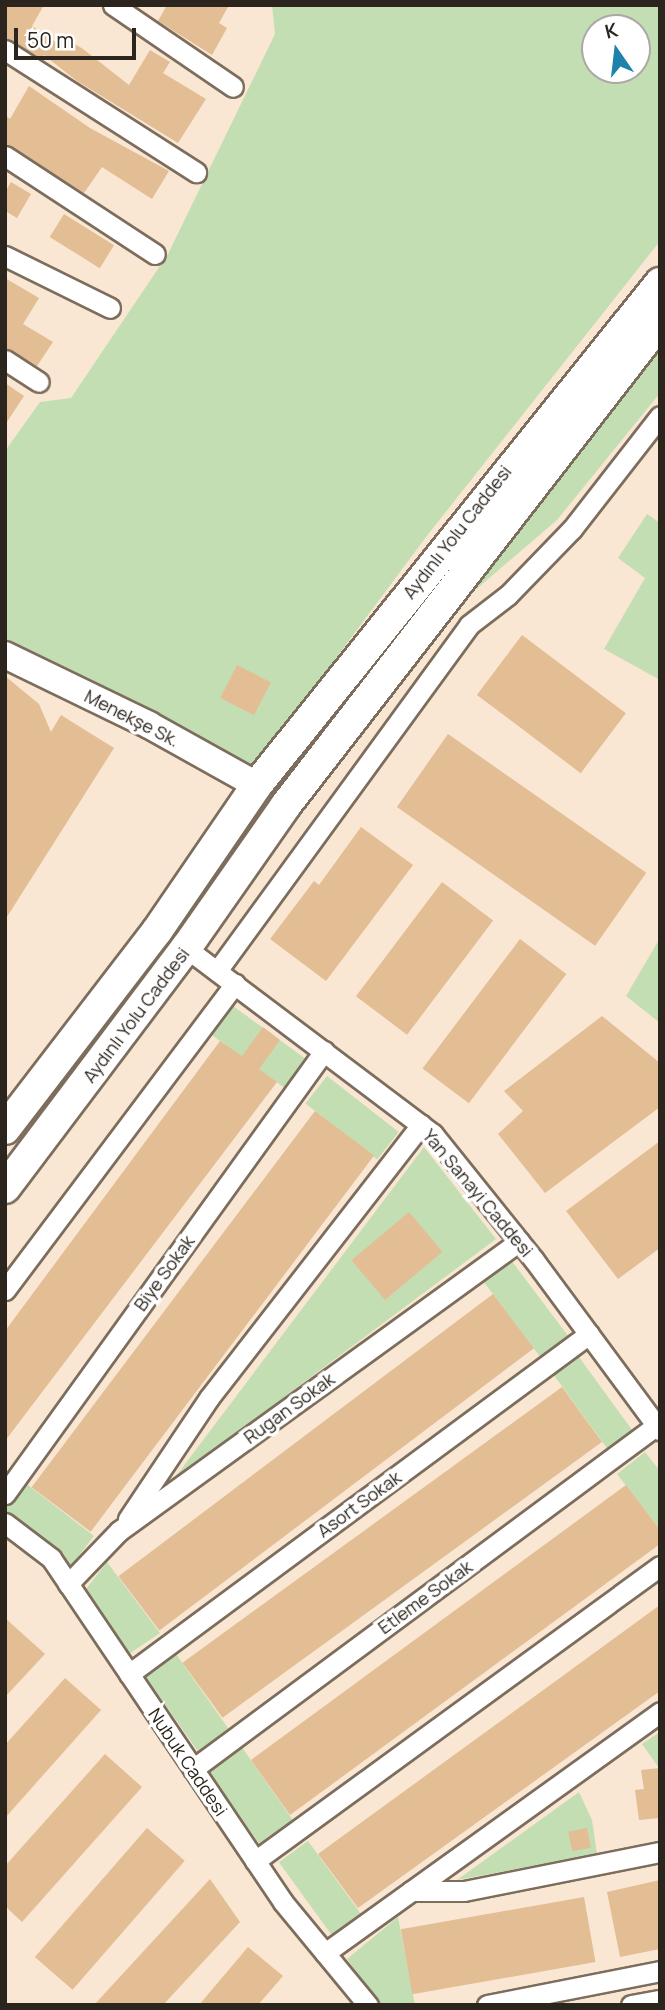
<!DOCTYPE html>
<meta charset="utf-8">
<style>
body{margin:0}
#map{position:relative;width:665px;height:2010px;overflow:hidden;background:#f9e7d3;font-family:Manrope,sans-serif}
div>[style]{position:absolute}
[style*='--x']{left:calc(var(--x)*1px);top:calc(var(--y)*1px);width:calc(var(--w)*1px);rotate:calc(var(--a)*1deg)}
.green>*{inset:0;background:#c4deb4;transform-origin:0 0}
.building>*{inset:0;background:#e3bd94;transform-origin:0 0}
.roads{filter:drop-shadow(2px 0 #7d6d5c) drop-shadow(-2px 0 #7d6d5c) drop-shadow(0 2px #7d6d5c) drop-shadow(0 -2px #7d6d5c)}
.street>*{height:19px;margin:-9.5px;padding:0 9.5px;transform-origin:9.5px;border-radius:9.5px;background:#fff}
.secondary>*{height:26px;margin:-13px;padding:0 13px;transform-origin:13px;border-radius:13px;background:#fff}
.primary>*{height:30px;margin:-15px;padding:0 15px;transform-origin:15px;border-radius:15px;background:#fff}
span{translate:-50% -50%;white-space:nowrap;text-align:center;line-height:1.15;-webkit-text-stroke:7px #fff;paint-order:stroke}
.street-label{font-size:18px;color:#2c251e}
.frame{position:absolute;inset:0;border:7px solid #2c251e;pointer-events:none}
.north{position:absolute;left:581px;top:14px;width:70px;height:70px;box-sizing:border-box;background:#fff;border:2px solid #aba8a5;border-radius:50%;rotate:346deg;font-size:19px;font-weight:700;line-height:28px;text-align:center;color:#2c251e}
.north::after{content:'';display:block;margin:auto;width:24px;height:32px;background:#1e82ac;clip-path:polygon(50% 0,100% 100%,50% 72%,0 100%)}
.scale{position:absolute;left:14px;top:28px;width:122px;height:32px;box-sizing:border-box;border:4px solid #2c251e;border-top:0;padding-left:9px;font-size:21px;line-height:24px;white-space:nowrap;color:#2c251e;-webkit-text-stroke:5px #fff;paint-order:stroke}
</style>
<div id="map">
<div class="green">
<div style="clip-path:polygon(evenodd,272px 5px,660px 5px,660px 241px,426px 537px,255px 767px,5px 638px,5px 451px,40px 402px,71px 398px,168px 254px,275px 34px,272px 5px,595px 28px,637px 28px,637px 70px,595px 70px,595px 28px)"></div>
<div style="clip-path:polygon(660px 345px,660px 393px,557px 520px,473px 592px)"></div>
<div style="clip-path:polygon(647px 514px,660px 523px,660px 680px,604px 649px,645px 578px,618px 558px)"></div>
<div style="clip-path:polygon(660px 938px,660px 1023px,626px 996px)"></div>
<div style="left:233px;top:1006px;width:90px;height:36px;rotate:36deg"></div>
<div style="left:327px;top:1076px;width:91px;height:35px;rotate:38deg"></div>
<div style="clip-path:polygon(424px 1147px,496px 1239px,173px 1480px)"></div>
<div style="left:511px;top:1260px;width:96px;height:35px;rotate:53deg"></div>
<div style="left:579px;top:1357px;width:91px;height:31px;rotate:54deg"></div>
<div style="clip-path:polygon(645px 1452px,660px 1471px,660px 1530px,617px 1474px)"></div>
<div style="clip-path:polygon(24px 1482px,94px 1536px,71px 1566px,5px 1515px,5px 1507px)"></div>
<div style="clip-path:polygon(107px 1562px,160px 1633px,129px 1654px,86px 1589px)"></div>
<div style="left:174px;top:1651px;width:98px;height:38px;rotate:55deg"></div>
<div style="clip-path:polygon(660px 1732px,660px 1768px,659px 1768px,642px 1744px)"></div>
<div style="left:241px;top:1746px;width:97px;height:41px;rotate:55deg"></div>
<div style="clip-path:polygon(579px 1792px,592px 1820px,597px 1854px,457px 1880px)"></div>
<div style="left:308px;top:1841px;width:93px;height:36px;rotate:54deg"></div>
<div style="clip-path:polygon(398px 1917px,415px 2005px,379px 2005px,347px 1959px)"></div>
</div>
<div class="building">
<div style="clip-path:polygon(5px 5px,44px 5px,32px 26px,56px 42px,60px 35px,83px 49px,129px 85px,150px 50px,170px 62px,163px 73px,206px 99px,178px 143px,77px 81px,44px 55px,42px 59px,5px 38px)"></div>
<div style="clip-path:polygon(167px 5px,229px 5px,219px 23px,227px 28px,212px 55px,158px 21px)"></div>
<div style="clip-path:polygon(29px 86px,90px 128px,169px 171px,152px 199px,102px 167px,84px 193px,5px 144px,5px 115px,10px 119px)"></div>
<div style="clip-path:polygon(11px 182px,31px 194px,17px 218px,5px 211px,5px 192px)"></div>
<div style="left:64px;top:214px;width:59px;height:27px;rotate:32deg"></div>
<div style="clip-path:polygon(5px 278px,39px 298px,23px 324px,53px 342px,37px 366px,5px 347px)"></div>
<div style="clip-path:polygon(5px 383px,24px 396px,5px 425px)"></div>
<div style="left:522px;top:635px;width:130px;height:75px;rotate:37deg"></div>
<div style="left:237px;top:665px;width:38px;height:37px;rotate:27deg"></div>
<div style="clip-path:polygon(5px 676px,39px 704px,51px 732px,61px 715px,114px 748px,5px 920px)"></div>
<div style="left:448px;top:734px;width:242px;height:89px;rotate:35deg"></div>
<div style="clip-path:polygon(361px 827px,413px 865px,326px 981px,270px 939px,314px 881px,319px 885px)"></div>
<div style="left:442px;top:882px;width:64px;height:143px;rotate:37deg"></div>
<div style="left:520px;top:939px;width:58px;height:162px;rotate:37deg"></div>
<div style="clip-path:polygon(602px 1016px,660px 1063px,660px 1107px,545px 1193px,498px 1134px,523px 1111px,504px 1091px)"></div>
<div style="clip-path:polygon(263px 1027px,280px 1040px,259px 1069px,277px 1082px,5px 1441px,5px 1331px,220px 1041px,242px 1056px)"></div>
<div style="left:315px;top:1111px;width:74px;height:471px;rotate:37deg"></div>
<div style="clip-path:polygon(660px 1141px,660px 1248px,618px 1279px,566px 1211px)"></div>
<div style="left:409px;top:1212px;width:52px;height:75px;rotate:50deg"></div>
<div style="left:493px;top:1294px;width:68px;height:469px;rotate:53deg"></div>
<div style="left:562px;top:1387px;width:68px;height:469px;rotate:54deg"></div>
<div style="clip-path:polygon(626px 1485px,660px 1530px,660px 1544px,290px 1815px,251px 1760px)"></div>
<div style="clip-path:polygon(660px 1605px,660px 1691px,358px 1908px,318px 1854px)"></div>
<div style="clip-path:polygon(5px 1618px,45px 1654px,5px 1697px)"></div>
<div style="clip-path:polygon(65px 1678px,101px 1710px,5px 1818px,5px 1745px)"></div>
<div style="clip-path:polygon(105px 1754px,142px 1787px,22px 1922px,5px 1906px,5px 1866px)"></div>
<div style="clip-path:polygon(660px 1768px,660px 1818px,639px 1820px,635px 1790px,644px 1789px,641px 1770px)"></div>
<div style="left:147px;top:1828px;width:50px;height:171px;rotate:41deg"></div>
<div style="left:587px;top:1828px;width:20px;height:19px;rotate:79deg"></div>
<div style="clip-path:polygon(210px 1879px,240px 1922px,163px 2005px,94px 2005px)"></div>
<div style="clip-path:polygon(660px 1880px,660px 1949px,620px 1957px,607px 1892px)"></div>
<div style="left:584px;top:1897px;width:66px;height:186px;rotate:80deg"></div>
<div style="clip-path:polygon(248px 1947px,283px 1976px,258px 2005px,199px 2005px)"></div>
</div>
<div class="roads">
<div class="street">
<div style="--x:113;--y:5;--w:145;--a:34.3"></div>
<div style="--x:5;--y:50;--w:227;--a:32.6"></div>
<div style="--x:5;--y:156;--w:179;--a:33.2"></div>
<div style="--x:5;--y:256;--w:117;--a:26.3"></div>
<div style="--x:5;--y:360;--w:40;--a:32.9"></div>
<div style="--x:186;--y:948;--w:309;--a:37"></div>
<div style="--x:433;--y:1134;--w:161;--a:51.3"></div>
<div style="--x:534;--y:1260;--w:212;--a:53.5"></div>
<div style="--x:217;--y:971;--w:428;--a:-53.9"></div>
<div style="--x:469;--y:625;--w:49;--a:-37.6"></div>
<div style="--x:508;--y:595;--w:92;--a:-45.9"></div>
<div style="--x:572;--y:529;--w:143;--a:-52.1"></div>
<div style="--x:5;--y:1290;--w:383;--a:-53.1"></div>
<div style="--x:5;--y:1494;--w:546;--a:-54.24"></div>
<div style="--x:128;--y:1519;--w:146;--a:-56.2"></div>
<div style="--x:209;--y:1398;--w:346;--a:-52.2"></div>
<div style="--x:5;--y:1523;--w:58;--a:37.3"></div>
<div style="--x:51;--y:1558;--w:415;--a:56"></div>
<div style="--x:283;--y:1902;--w:134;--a:50.5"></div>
<div style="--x:68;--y:1584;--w:74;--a:-46.1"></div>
<div style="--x:119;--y:1531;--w:494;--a:-35.9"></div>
<div style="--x:129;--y:1674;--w:572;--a:-36.47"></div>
<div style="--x:193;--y:1769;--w:578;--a:-36.55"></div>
<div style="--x:255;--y:1861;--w:501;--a:-36.07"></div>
<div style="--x:411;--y:1891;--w:53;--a:0"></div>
<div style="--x:464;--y:1891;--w:200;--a:-11.3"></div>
<div style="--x:325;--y:1953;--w:413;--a:-35.7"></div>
<div style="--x:487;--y:2005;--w:176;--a:-11.1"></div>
<div style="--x:631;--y:2005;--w:29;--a:-10"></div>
</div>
<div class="secondary">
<div style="--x:5;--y:655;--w:160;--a:25.9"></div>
<div style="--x:149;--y:725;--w:124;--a:29.1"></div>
</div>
<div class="primary">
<div style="--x:5;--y:1129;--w:250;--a:-52.5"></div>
<div style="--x:157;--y:931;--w:177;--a:-55.6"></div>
<div style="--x:257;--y:785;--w:644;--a:-51.24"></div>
<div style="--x:5;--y:1188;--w:301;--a:-53"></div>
<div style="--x:186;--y:948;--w:174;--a:-55"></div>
<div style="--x:286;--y:805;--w:611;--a:-52.25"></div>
</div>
</div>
<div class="street-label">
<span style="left:457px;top:532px;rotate:-52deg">Aydınlı Yolu Caddesi</span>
<span style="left:132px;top:718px;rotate:27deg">Menekşe Sk.</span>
<span style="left:136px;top:1015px;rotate:-53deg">Aydınlı Yolu Caddesi</span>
<span style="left:478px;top:1193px;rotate:50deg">Yan Sanayi Caddesi</span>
<span style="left:164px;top:1273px;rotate:-54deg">Biye Sokak</span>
<span style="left:289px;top:1408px;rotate:-36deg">Rugan Sokak</span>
<span style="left:359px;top:1504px;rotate:-36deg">Asort Sokak</span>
<span style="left:425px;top:1597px;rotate:-36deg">Etleme Sokak</span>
<span style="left:188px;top:1762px;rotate:56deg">Nubuk Caddesi</span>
</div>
<div class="frame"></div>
<div class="north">K</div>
<div class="scale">50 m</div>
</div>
